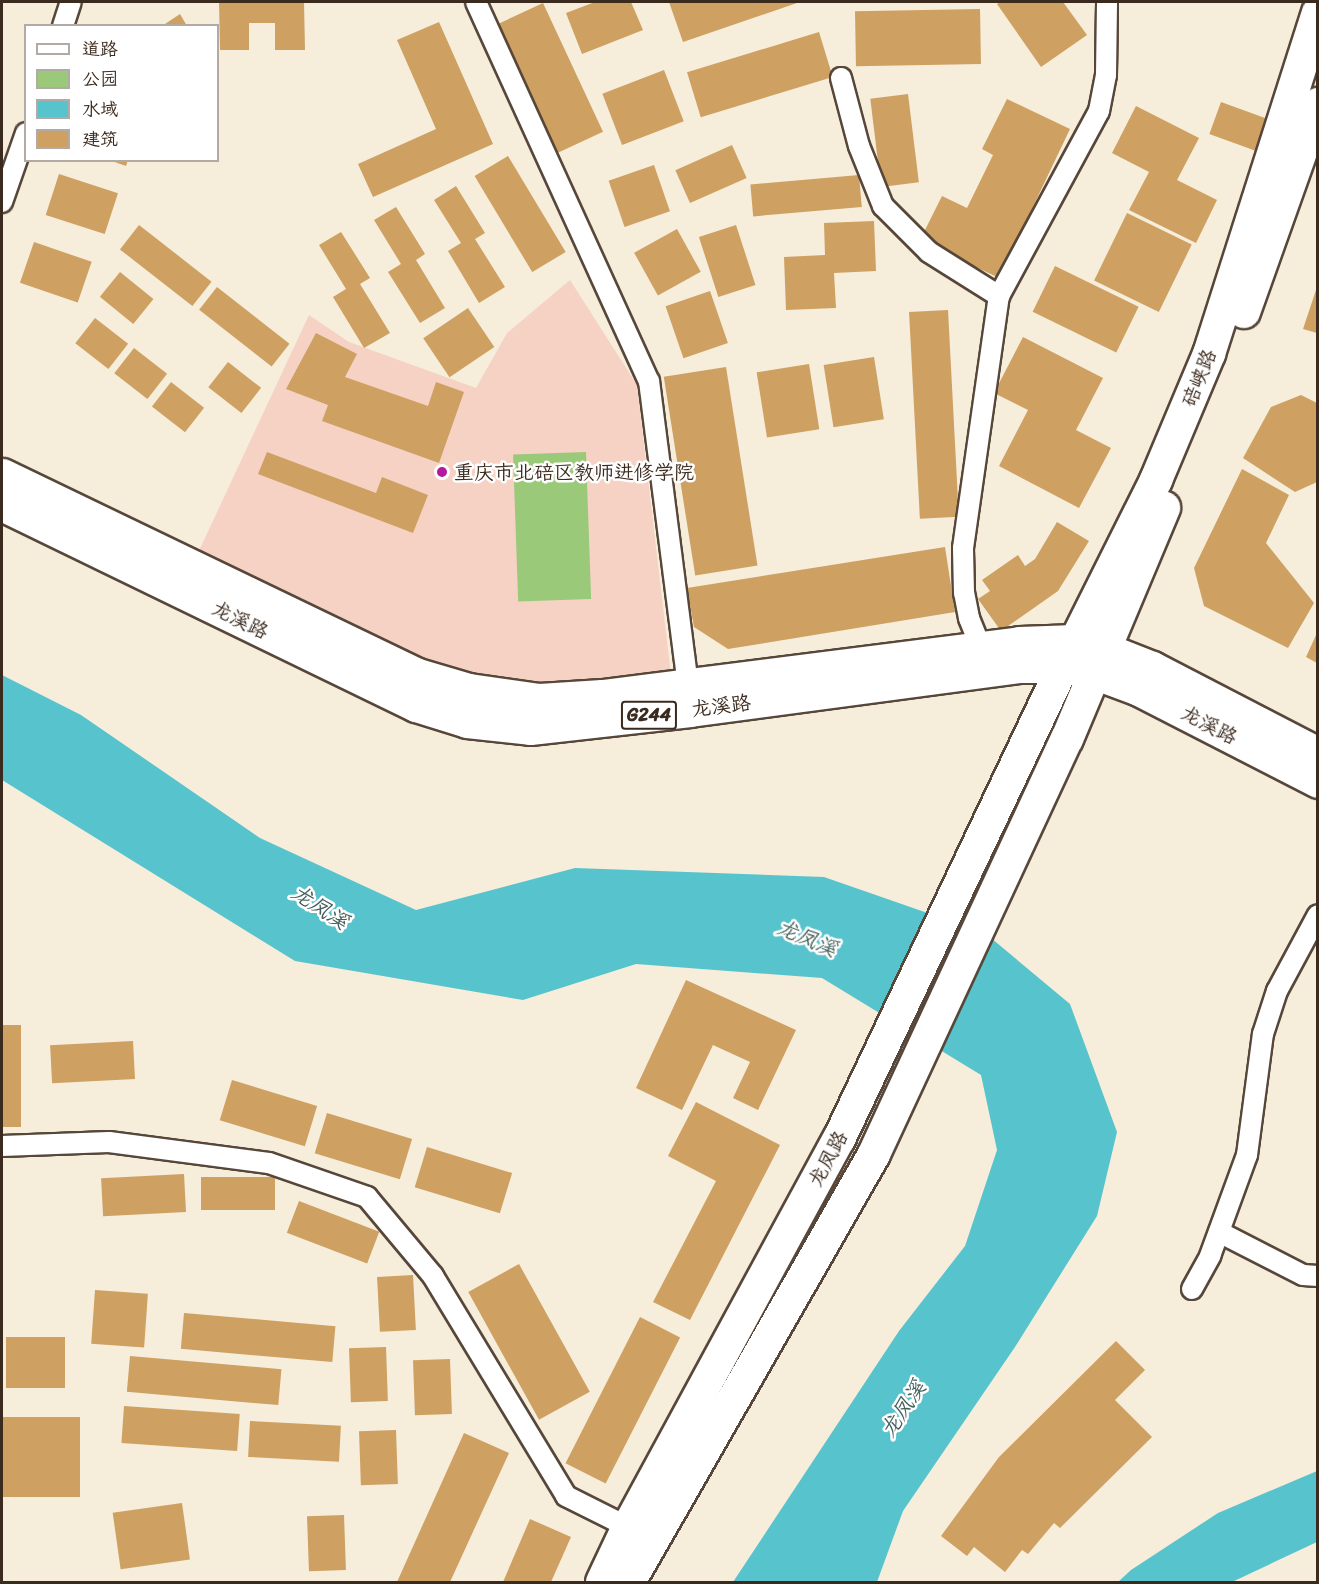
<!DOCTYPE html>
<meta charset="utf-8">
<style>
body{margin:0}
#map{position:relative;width:1319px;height:1584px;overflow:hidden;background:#f6eddb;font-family:Sriracha,"LXGW WenKai TC",sans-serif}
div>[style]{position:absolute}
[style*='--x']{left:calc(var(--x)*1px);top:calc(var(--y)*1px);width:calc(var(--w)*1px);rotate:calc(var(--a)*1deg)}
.built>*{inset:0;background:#f6d2c4}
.green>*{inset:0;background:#9aca79;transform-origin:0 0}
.water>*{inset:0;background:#57c4cd}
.building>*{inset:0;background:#cea061;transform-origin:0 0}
.roads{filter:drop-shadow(2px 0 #57473a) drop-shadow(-2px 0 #57473a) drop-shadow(0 2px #57473a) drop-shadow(0 -2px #57473a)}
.street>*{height:20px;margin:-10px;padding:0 10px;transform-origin:10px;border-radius:10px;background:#fff}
.primary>*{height:32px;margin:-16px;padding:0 16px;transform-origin:16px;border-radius:16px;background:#fff}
.highway>*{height:33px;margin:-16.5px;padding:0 16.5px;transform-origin:16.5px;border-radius:16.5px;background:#fff}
.dots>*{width:16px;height:16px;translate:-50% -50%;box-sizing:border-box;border:3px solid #fff;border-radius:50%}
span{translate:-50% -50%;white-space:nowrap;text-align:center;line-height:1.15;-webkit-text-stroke:5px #fff;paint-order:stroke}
.shield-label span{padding:2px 4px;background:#fff;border:2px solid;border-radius:4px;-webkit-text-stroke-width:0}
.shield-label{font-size:18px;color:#3b2a1e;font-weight:700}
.street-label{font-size:20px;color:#3b2a1e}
.poi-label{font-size:20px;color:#3b2a1e}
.left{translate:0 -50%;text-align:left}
.water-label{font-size:21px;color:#45605b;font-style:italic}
.frame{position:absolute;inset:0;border:3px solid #3b2a1e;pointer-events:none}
.legend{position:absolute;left:24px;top:24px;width:195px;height:138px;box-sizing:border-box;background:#fff;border:2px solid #b1aaa5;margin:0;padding:8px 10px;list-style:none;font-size:18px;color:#3b2a1e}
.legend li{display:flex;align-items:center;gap:12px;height:30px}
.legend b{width:30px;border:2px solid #b1aaa5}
</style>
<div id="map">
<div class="built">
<div style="clip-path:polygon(570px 280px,637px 385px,671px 675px,560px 686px,440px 670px,197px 555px,309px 315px,349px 342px,476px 388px,507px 333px)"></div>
</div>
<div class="green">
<div style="left:586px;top:452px;width:147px;height:73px;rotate:88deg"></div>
</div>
<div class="water">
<div style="clip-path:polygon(2px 675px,81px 715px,260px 838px,416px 910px,575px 868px,824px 877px,985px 933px,1070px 1004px,1117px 1132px,1097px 1216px,1015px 1347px,903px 1511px,877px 1582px,733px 1582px,899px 1331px,965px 1246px,997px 1150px,981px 1075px,822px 978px,636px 964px,523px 1000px,295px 961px,2px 780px)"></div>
<div style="clip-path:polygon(1317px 1471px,1317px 1542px,1232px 1582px,1118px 1582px,1131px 1570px,1218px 1513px)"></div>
</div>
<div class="building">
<div style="clip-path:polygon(219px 2px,304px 2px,305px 50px,275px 50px,275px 23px,249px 23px,249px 50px,220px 50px)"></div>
<div style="clip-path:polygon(595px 2px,631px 2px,643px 30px,582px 54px,566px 13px)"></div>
<div style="clip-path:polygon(669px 2px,800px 2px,683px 42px)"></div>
<div style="clip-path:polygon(1000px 2px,1063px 2px,1087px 35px,1041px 67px,997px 4px)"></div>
<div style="left:543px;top:3px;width:142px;height:51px;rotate:65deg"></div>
<div style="left:980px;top:9px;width:55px;height:125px;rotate:89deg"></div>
<div style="clip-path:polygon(180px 14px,187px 26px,162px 26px)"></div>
<div style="clip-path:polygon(439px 22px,493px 144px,373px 197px,358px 164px,436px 129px,397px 40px)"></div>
<div style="left:819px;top:32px;width:47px;height:138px;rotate:73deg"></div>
<div style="left:664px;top:70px;width:55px;height:66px;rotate:69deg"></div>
<div style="left:908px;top:94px;width:89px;height:38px;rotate:83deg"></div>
<div style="clip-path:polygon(1007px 99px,1070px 129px,999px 278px,920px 240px,942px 196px,967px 208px,993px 155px,982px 149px)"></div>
<div style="left:1221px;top:102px;width:49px;height:34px;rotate:20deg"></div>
<div style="clip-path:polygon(1136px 106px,1199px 138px,1177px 180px,1217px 200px,1196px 243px,1129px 210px,1149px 172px,1112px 153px)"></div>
<div style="left:732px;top:145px;width:36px;height:62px;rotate:66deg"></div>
<div style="left:508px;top:156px;width:112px;height:39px;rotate:59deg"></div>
<div style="clip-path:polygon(109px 160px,128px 160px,126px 166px)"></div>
<div style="left:654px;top:165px;width:49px;height:48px;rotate:71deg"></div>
<div style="left:59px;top:174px;width:62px;height:43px;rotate:18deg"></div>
<div style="left:859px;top:175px;width:32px;height:109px;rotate:85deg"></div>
<div style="clip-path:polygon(456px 186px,485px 233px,475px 239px,505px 287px,479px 303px,448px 251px,461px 243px,434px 200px)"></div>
<div style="clip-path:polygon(396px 207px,425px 254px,416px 260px,445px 308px,420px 323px,388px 272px,401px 264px,374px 220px)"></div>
<div style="left:1127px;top:213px;width:72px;height:75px;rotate:26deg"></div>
<div style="clip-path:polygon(874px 221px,876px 271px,834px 273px,836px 308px,786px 310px,784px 257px,825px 255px,824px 223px)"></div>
<div style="left:139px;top:225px;width:92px;height:31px;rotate:38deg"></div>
<div style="left:736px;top:225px;width:63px;height:39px;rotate:72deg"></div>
<div style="left:677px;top:229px;width:49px;height:49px;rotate:61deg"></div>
<div style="clip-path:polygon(341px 232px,370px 278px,360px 284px,390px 333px,364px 348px,333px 297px,346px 289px,319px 245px)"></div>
<div style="left:34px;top:242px;width:61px;height:43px;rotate:19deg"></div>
<div style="left:1055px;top:266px;width:93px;height:51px;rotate:26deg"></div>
<div style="left:120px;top:272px;width:43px;height:32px;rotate:39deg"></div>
<div style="left:217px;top:287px;width:92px;height:29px;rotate:38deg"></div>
<div style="clip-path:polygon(1317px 287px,1317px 333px,1303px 329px)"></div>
<div style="left:710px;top:291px;width:55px;height:47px;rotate:71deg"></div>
<div style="left:468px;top:308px;width:47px;height:54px;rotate:56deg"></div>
<div style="left:948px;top:310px;width:207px;height:39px;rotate:87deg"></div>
<div style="left:95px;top:318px;width:42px;height:32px;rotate:38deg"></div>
<div style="clip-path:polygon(316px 333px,357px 354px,345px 377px,428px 406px,436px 382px,464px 392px,439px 463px,322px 421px,328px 405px,286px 389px)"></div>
<div style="clip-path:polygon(1023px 337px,1103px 378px,1076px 430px,1111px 448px,1079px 508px,999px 466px,1028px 410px,994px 393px)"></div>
<div style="left:134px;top:348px;width:42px;height:32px;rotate:38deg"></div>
<div style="left:874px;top:357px;width:63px;height:51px;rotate:81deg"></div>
<div style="left:228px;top:362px;width:42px;height:32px;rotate:38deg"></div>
<div style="left:809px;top:364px;width:66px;height:53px;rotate:81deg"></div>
<div style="left:726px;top:367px;width:201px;height:63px;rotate:81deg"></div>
<div style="left:171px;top:382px;width:42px;height:31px;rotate:38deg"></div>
<div style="clip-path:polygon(1301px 395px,1317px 403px,1317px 482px,1295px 492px,1243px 458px,1271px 407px)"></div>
<div style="clip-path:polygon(267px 452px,376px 493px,382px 477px,428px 495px,413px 533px,258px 474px)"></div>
<div style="clip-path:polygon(1242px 469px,1289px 495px,1266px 543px,1314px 603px,1288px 648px,1204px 606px,1194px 568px)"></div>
<div style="clip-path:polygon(1057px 522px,1089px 541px,1058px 591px,1001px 631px,978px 599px,990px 591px,982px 580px,1018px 555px,1025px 566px,1035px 559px)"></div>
<div style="clip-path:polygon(945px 547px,955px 612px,728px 649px,694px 627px,687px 588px)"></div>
<div style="clip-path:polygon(1317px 633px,1317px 663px,1306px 657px)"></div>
<div style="clip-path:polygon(686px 980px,796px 1030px,758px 1110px,733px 1098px,750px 1062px,713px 1045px,682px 1110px,636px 1088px)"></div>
<div style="left:2px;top:1025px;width:19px;height:102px"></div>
<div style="left:133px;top:1041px;width:38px;height:83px;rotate:87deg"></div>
<div style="left:232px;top:1080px;width:89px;height:42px;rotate:17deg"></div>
<div style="clip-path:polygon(696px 1102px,780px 1145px,690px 1320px,653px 1302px,716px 1181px,668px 1156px)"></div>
<div style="left:327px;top:1113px;width:89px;height:42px;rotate:17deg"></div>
<div style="left:427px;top:1147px;width:89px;height:42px;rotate:17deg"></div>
<div style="left:184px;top:1174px;width:38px;height:83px;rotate:87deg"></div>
<div style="left:275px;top:1177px;width:33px;height:74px;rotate:90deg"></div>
<div style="left:299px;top:1201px;width:86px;height:34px;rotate:21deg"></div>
<div style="left:519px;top:1264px;width:146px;height:58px;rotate:61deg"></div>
<div style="left:413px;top:1275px;width:55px;height:36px;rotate:87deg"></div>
<div style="left:95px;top:1290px;width:53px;height:54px;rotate:4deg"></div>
<div style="left:184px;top:1313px;width:152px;height:36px;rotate:5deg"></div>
<div style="left:640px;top:1317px;width:45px;height:164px;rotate:27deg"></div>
<div style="left:6px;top:1337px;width:59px;height:51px"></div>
<div style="clip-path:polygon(1116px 1341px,1145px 1370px,1115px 1400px,1152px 1437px,1060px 1528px,1054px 1523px,1028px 1554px,1022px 1550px,1005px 1572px,974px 1547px,967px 1556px,941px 1536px,999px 1457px)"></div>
<div style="left:386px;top:1347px;width:54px;height:37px;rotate:88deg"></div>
<div style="left:130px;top:1356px;width:152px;height:36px;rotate:5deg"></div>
<div style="left:450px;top:1359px;width:55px;height:37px;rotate:88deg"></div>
<div style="left:124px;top:1406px;width:116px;height:37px;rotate:4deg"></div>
<div style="left:2px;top:1417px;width:78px;height:80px"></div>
<div style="left:250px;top:1421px;width:91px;height:36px;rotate:3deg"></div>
<div style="left:396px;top:1430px;width:54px;height:37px;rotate:88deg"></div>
<div style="clip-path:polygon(464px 1433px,509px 1453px,450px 1582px,397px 1582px)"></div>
<div style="left:182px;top:1503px;width:57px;height:70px;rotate:82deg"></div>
<div style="left:344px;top:1515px;width:55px;height:37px;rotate:88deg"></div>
<div style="clip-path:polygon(530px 1519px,571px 1537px,551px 1582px,503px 1582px)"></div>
</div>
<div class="roads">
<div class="street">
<div style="--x:476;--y:2;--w:417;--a:65.5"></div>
<div style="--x:649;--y:381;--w:306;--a:82.7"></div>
<div style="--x:63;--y:26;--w:25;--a:-72"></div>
<div style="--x:841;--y:78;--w:70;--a:75.2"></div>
<div style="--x:859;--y:146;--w:65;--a:68.2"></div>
<div style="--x:883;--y:206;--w:65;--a:45"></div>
<div style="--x:929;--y:252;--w:83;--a:32.2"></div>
<div style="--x:2;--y:202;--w:73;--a:-70.8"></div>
<div style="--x:981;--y:648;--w:32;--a:-112"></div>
<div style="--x:969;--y:618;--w:25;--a:-101"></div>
<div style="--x:964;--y:593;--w:45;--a:-91.3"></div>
<div style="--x:963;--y:548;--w:255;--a:-81.9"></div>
<div style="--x:999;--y:296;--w:210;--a:-61.6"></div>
<div style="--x:1099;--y:111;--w:37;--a:-79"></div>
<div style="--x:1106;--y:75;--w:73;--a:-89.2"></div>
<div style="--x:2;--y:1146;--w:107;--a:-2.1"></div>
<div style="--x:109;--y:1142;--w:161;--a:7.5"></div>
<div style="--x:269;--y:1163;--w:104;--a:19.1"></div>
<div style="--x:367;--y:1197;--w:103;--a:50.1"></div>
<div style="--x:433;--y:1276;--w:257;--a:58.8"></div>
<div style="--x:566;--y:1496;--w:69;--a:26.6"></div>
<div style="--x:1219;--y:1232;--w:94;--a:27.1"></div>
<div style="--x:1303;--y:1275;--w:15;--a:4"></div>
<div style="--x:1192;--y:1289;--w:38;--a:-61"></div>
<div style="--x:1210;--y:1256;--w:108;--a:-69.9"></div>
<div style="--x:1247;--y:1155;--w:122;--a:-82.5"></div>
<div style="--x:1263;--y:1034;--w:45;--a:-72"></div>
<div style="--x:1277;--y:991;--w:86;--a:-61.7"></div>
</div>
<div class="primary">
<div style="--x:1244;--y:312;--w:221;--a:-70.4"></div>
<div style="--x:602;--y:1582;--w:61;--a:-64.7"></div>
<div style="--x:628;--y:1527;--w:442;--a:-61.5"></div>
<div style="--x:839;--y:1139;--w:523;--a:-64.66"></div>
<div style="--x:1063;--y:666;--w:208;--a:-63.4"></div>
<div style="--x:1156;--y:480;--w:137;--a:-67.2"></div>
<div style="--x:1209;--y:354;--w:358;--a:-72.3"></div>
<div style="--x:629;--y:1582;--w:493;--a:-60.2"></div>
<div style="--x:874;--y:1154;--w:458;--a:-65.1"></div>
<div style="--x:1067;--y:739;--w:251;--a:-67.2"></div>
</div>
<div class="highway">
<div style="--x:2;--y:475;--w:462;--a:25.7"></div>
<div style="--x:418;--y:675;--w:53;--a:16.4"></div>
<div style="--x:469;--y:690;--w:71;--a:8.1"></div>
<div style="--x:539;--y:700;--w:63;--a:-3.6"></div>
<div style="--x:602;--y:696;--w:420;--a:-7.2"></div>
<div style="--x:1019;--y:643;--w:56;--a:-2"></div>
<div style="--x:1075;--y:641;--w:30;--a:15"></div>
<div style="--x:1104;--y:649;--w:52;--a:21.6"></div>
<div style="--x:1152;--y:668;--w:187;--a:27.4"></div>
<div style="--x:2;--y:504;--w:460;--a:25.9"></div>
<div style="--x:416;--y:705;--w:53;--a:17.4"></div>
<div style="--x:467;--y:721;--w:63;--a:6.3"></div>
<div style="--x:530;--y:728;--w:161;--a:-6.4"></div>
<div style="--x:690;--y:710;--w:333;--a:-7.6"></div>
<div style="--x:1020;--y:666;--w:43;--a:0"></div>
<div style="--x:1063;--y:666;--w:34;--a:12"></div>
<div style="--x:1096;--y:673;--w:46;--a:20.4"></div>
<div style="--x:1139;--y:689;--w:201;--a:27.2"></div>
</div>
</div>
<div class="dots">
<div style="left:442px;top:472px;background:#b5179e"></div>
</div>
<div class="shield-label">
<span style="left:649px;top:715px">G244</span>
</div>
<div class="street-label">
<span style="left:1199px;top:378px;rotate:-68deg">碚峡路</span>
<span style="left:240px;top:620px;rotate:26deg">龙溪路</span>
<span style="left:721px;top:706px;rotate:-7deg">龙溪路</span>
<span style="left:1209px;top:725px;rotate:27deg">龙溪路</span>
<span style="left:828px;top:1159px;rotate:-62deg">龙凤路</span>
</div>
<div class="poi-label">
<span class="left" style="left:454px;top:472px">重庆市北碚区教师进修学院</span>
</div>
<div class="water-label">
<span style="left:320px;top:907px;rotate:33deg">龙凤溪</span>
<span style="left:807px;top:938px;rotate:23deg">龙凤溪</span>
<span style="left:903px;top:1409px;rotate:-56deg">龙凤溪</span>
</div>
<div class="frame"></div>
<ul class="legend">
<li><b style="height:8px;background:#fff"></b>道路</li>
<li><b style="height:16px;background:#9aca79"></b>公园</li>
<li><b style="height:16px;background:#57c4cd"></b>水域</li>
<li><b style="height:16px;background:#cea061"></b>建筑</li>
</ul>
</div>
